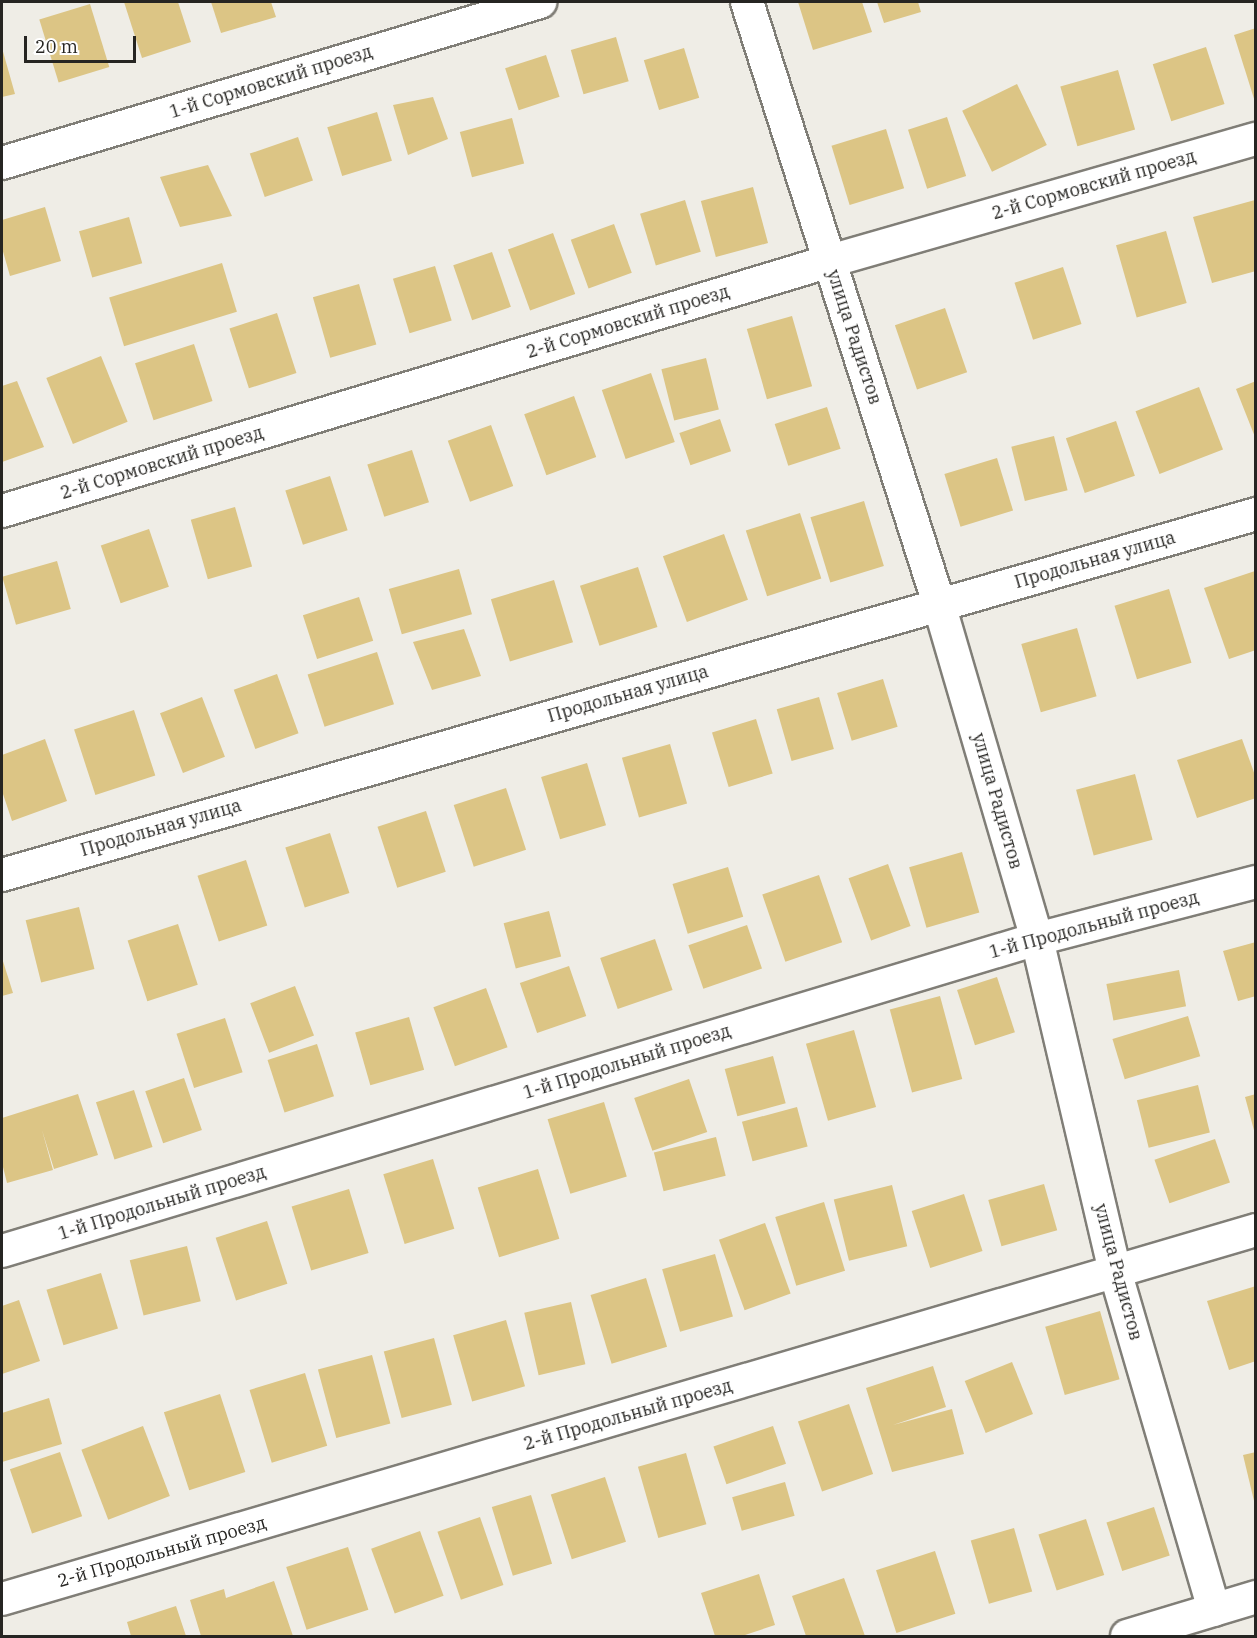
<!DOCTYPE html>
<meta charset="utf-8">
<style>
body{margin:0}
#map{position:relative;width:1257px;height:1638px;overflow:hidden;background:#efede6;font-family:"IBM Plex Serif",serif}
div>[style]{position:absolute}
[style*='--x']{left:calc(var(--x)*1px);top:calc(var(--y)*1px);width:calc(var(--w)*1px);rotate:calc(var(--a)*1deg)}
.building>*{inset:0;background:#dcc585;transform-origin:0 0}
.roads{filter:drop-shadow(2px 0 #807e77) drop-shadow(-2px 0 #807e77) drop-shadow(0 2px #807e77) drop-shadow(0 -2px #807e77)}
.street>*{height:32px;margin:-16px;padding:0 16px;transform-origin:16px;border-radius:16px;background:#fff}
span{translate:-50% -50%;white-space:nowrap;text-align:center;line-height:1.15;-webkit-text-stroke:6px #fff;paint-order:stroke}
.street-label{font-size:18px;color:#262522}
.frame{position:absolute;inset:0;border:3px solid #262522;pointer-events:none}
.scale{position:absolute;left:24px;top:36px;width:112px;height:27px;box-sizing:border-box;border:3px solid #262522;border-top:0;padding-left:8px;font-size:18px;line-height:21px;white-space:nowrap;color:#262522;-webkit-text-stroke:4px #fff;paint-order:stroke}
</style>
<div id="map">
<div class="building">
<div style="clip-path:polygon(124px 2px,178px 2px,191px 42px,142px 58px)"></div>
<div style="clip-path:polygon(211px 2px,271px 2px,276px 17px,221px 33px)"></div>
<div style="clip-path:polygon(798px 2px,862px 2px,872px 32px,813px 50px)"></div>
<div style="clip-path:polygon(877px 2px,918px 2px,921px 12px,884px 23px)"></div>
<div style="left:90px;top:4px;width:66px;height:53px;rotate:73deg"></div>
<div style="clip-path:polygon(1256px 28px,1256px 102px,1255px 102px,1234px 35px)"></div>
<div style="left:616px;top:37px;width:46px;height:47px;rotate:74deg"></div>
<div style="left:1206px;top:47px;width:60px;height:56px;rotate:72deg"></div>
<div style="clip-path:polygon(2px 48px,15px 94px,2px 97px)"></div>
<div style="left:684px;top:48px;width:52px;height:42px;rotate:73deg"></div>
<div style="left:546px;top:55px;width:44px;height:43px;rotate:72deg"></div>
<div style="left:1118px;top:70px;width:62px;height:60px;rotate:74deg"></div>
<div style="left:1017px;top:84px;width:68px;height:61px;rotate:64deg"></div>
<div style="clip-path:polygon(433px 97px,448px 139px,408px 155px,393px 105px)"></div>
<div style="left:377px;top:112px;width:51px;height:52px;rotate:73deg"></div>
<div style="left:947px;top:117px;width:62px;height:41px;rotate:72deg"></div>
<div style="left:512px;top:118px;width:47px;height:54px;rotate:75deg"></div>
<div style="left:886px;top:129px;width:62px;height:57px;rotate:73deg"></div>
<div style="left:298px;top:137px;width:46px;height:51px;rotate:71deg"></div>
<div style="clip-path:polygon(208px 165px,232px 216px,180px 227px,160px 177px)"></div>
<div style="left:753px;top:187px;width:58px;height:54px;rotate:75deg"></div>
<div style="left:685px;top:200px;width:54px;height:47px;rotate:73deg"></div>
<div style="clip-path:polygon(1255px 200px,1256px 271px,1212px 283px,1193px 217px)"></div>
<div style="clip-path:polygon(45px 207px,61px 261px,10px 276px,2px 248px,2px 220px)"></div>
<div style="left:129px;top:217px;width:48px;height:52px;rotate:74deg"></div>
<div style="left:614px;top:224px;width:52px;height:46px;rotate:70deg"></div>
<div style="left:1166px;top:231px;width:75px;height:52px;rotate:74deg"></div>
<div style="left:553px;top:233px;width:65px;height:48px;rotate:70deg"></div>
<div style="left:492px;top:252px;width:58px;height:41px;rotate:71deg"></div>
<div style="left:222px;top:263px;width:51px;height:118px;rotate:73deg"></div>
<div style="left:435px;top:266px;width:57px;height:44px;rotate:73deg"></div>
<div style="left:1063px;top:267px;width:60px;height:51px;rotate:72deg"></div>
<div style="left:359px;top:284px;width:63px;height:48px;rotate:74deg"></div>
<div style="left:945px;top:308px;width:68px;height:53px;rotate:71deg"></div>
<div style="left:277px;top:313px;width:63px;height:50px;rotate:72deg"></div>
<div style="left:792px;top:316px;width:73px;height:47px;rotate:74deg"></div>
<div style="left:194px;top:344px;width:60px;height:62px;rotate:72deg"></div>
<div style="left:101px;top:356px;width:71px;height:59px;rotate:68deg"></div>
<div style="left:706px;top:358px;width:53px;height:46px;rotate:76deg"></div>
<div style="left:651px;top:373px;width:73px;height:52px;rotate:71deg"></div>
<div style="clip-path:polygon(17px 381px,44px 447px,2px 462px,2px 386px)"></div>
<div style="clip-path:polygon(1256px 381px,1256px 437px,1255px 437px,1236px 389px)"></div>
<div style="left:1199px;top:387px;width:67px;height:68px;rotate:69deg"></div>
<div style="left:574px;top:396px;width:65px;height:53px;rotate:70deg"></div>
<div style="left:827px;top:407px;width:44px;height:55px;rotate:72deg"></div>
<div style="left:720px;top:419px;width:34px;height:43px;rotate:71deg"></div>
<div style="left:1116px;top:421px;width:58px;height:53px;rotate:71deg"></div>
<div style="left:491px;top:425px;width:65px;height:46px;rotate:70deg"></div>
<div style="left:1054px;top:436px;width:56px;height:44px;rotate:76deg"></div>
<div style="left:412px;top:450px;width:55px;height:47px;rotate:72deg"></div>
<div style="left:997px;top:458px;width:55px;height:55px;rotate:73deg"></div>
<div style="left:330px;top:476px;width:57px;height:47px;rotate:72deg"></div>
<div style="left:864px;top:501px;width:68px;height:56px;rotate:73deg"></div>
<div style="left:235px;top:507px;width:62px;height:46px;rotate:74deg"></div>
<div style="left:800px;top:513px;width:69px;height:57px;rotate:72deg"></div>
<div style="left:149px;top:529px;width:61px;height:51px;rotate:71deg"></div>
<div style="left:724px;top:534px;width:70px;height:65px;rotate:70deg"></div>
<div style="left:57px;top:561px;width:50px;height:57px;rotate:74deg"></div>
<div style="left:638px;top:567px;width:63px;height:61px;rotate:72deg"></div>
<div style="left:459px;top:569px;width:47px;height:73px;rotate:74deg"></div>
<div style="clip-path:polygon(1255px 571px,1256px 650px,1229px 659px,1204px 588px)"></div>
<div style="left:554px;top:580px;width:65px;height:66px;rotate:73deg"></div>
<div style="left:1169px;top:589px;width:77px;height:57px;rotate:73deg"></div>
<div style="left:359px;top:597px;width:46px;height:59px;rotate:72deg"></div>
<div style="left:1077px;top:628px;width:71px;height:58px;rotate:74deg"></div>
<div style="clip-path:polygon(464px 629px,481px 676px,432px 690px,413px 642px)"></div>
<div style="left:377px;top:652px;width:55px;height:73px;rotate:72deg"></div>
<div style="left:277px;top:674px;width:63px;height:46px;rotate:70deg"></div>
<div style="left:883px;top:679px;width:50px;height:48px;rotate:73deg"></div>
<div style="left:202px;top:697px;width:64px;height:45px;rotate:69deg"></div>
<div style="left:819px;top:697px;width:54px;height:44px;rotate:74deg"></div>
<div style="left:134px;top:710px;width:69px;height:63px;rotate:72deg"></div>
<div style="left:756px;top:719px;width:57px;height:46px;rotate:73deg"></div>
<div style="clip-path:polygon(45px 739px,67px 801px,12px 821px,2px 791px,2px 755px)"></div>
<div style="clip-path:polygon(1242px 739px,1256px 778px,1256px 798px,1197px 818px,1177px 760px)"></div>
<div style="left:670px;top:744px;width:62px;height:50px;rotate:74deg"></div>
<div style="left:587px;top:763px;width:65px;height:48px;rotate:73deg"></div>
<div style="left:1135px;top:774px;width:68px;height:61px;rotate:75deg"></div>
<div style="left:506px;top:788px;width:65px;height:55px;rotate:72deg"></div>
<div style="left:426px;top:811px;width:64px;height:51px;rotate:72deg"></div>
<div style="left:330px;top:833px;width:63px;height:47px;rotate:72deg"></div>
<div style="left:962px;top:852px;width:63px;height:55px;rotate:74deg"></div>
<div style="left:246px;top:860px;width:69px;height:51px;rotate:72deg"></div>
<div style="left:888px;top:864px;width:66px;height:42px;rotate:70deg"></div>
<div style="left:728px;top:867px;width:52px;height:58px;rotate:73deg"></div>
<div style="left:819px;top:875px;width:71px;height:60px;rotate:71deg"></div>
<div style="left:79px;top:907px;width:64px;height:55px;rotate:76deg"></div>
<div style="left:549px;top:911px;width:47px;height:47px;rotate:75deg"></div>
<div style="left:178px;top:924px;width:64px;height:53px;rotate:72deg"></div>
<div style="left:747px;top:925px;width:46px;height:62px;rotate:71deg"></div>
<div style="left:655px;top:939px;width:54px;height:58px;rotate:71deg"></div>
<div style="clip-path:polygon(1256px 942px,1256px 996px,1238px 1001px,1223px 951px)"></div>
<div style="clip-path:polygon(2px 958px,13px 993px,2px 996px)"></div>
<div style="left:569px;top:966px;width:53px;height:52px;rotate:71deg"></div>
<div style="left:1179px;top:970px;width:37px;height:74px;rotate:79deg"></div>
<div style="left:997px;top:977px;width:58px;height:42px;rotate:72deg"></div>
<div style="left:295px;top:986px;width:53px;height:48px;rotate:69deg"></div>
<div style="left:486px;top:988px;width:63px;height:56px;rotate:70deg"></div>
<div style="left:940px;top:996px;width:86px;height:52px;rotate:75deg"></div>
<div style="left:1188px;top:1016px;width:42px;height:79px;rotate:73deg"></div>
<div style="left:409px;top:1017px;width:55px;height:56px;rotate:74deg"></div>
<div style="left:225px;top:1018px;width:57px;height:51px;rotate:72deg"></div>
<div style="left:854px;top:1030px;width:80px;height:50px;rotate:74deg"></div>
<div style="left:317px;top:1044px;width:55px;height:52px;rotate:72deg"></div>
<div style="left:773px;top:1056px;width:49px;height:50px;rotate:75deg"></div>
<div style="left:184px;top:1078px;width:55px;height:41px;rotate:71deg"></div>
<div style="left:689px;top:1079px;width:56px;height:58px;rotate:71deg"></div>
<div style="left:1198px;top:1085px;width:49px;height:63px;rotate:76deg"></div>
<div style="left:134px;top:1090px;width:60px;height:40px;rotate:72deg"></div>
<div style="clip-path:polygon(78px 1094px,98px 1155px,54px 1169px,42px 1130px,53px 1170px,7px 1183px,2px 1163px,2px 1118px)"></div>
<div style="clip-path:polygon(1256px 1094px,1256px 1134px,1255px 1134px,1245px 1097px)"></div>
<div style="left:604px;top:1102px;width:78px;height:59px;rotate:73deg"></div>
<div style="left:797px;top:1107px;width:41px;height:57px;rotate:75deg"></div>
<div style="left:716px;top:1137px;width:40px;height:64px;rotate:76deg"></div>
<div style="left:1215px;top:1139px;width:46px;height:64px;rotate:71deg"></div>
<div style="left:433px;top:1159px;width:73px;height:52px;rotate:73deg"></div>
<div style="left:538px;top:1169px;width:73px;height:63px;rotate:73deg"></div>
<div style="left:1044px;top:1184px;width:48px;height:58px;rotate:74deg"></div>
<div style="left:892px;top:1185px;width:63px;height:60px;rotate:76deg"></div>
<div style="left:349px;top:1189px;width:67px;height:60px;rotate:73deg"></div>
<div style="left:964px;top:1194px;width:60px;height:55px;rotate:72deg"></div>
<div style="left:824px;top:1202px;width:72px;height:51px;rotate:73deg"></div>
<div style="left:267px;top:1221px;width:66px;height:54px;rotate:72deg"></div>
<div style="left:765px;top:1223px;width:75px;height:49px;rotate:70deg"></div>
<div style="left:187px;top:1246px;width:57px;height:59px;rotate:76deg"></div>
<div style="left:715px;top:1254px;width:65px;height:55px;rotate:74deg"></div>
<div style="left:101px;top:1273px;width:58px;height:57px;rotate:73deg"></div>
<div style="left:646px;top:1278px;width:72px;height:58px;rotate:73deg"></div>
<div style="clip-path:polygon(1256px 1286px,1256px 1361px,1229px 1370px,1207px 1301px)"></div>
<div style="clip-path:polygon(19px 1300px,40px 1361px,2px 1374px,2px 1306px)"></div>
<div style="left:571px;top:1302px;width:64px;height:48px;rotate:77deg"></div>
<div style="left:1100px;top:1311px;width:71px;height:57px;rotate:74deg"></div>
<div style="left:506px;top:1320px;width:69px;height:55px;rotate:74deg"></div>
<div style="left:434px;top:1338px;width:69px;height:52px;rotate:75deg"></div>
<div style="left:372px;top:1355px;width:71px;height:56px;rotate:75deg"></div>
<div style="left:1012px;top:1362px;width:56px;height:51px;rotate:68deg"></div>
<div style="clip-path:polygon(933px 1366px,946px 1407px,893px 1425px,952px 1409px,964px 1454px,892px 1472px,866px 1388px)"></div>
<div style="left:305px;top:1373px;width:76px;height:58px;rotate:73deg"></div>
<div style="left:220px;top:1394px;width:82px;height:59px;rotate:72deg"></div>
<div style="clip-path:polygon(49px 1398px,62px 1444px,2px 1462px,2px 1413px)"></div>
<div style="left:849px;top:1404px;width:74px;height:54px;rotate:71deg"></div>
<div style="left:143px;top:1426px;width:75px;height:66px;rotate:69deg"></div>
<div style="left:773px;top:1426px;width:40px;height:63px;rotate:71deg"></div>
<div style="left:60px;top:1452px;width:68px;height:53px;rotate:71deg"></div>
<div style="clip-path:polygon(1256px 1452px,1256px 1505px,1255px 1505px,1243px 1455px)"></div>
<div style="left:686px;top:1453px;width:74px;height:50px;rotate:74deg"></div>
<div style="left:605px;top:1477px;width:68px;height:57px;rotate:72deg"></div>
<div style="left:785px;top:1482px;width:35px;height:55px;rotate:74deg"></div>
<div style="left:531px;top:1495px;width:72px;height:41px;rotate:73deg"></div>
<div style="left:1154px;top:1507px;width:51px;height:50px;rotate:72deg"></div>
<div style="left:480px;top:1517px;width:72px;height:45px;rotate:71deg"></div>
<div style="left:1086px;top:1519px;width:59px;height:50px;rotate:72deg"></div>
<div style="left:1014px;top:1528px;width:66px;height:45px;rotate:74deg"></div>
<div style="left:420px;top:1531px;width:69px;height:52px;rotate:70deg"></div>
<div style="left:348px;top:1547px;width:66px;height:65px;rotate:72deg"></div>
<div style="left:935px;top:1551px;width:66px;height:62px;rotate:72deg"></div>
<div style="clip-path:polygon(759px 1574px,775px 1625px,742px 1636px,715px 1636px,701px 1593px)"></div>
<div style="clip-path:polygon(844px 1578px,865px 1636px,806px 1636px,792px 1596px)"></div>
<div style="clip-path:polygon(274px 1581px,293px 1636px,201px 1636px,190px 1600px,224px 1589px,226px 1598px)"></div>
<div style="clip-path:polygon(176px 1606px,186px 1636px,131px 1636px,127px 1622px)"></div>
</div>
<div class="roads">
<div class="street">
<div style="--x:747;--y:2;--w:632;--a:72.31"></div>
<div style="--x:939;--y:604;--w:349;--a:73.7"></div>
<div style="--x:1037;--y:939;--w:341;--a:76.8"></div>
<div style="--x:1115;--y:1271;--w:353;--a:73.7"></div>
<div style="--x:2;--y:163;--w:562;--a:-16.66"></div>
<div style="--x:2;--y:511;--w:865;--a:-16.8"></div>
<div style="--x:830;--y:261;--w:443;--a:-16"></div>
<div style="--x:2;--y:875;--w:1305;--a:-16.06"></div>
<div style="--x:2;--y:1251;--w:1081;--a:-16.78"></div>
<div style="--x:1037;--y:939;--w:226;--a:-14.6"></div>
<div style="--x:2;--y:1599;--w:1307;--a:-16.4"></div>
<div style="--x:1127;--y:1636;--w:135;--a:-16.8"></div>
</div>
</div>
<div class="street-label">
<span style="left:271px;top:82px;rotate:-17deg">1-й Сормовский проезд</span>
<span style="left:1094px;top:185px;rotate:-16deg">2-й Сормовский проезд</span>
<span style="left:628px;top:322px;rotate:-17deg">2-й Сормовский проезд</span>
<span style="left:854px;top:337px;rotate:72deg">улица Радистов</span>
<span style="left:162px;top:463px;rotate:-17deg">2-й Сормовский проезд</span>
<span style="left:1095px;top:560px;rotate:-16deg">Продольная улица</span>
<span style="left:628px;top:694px;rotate:-16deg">Продольная улица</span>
<span style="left:997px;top:801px;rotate:74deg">улица Радистов</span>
<span style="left:161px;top:828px;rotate:-16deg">Продольная улица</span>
<span style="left:1094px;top:925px;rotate:-15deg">1-й Продольный проезд</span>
<span style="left:627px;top:1062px;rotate:-17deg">1-й Продольный проезд</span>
<span style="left:162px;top:1203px;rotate:-17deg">1-й Продольный проезд</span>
<span style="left:1118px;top:1272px;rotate:75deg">улица Радистов</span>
<span style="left:628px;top:1415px;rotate:-16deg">2-й Продольный проезд</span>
<span style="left:162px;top:1552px;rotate:-16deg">2-й Продольный проезд</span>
</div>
<div class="frame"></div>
<div class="scale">20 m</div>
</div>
